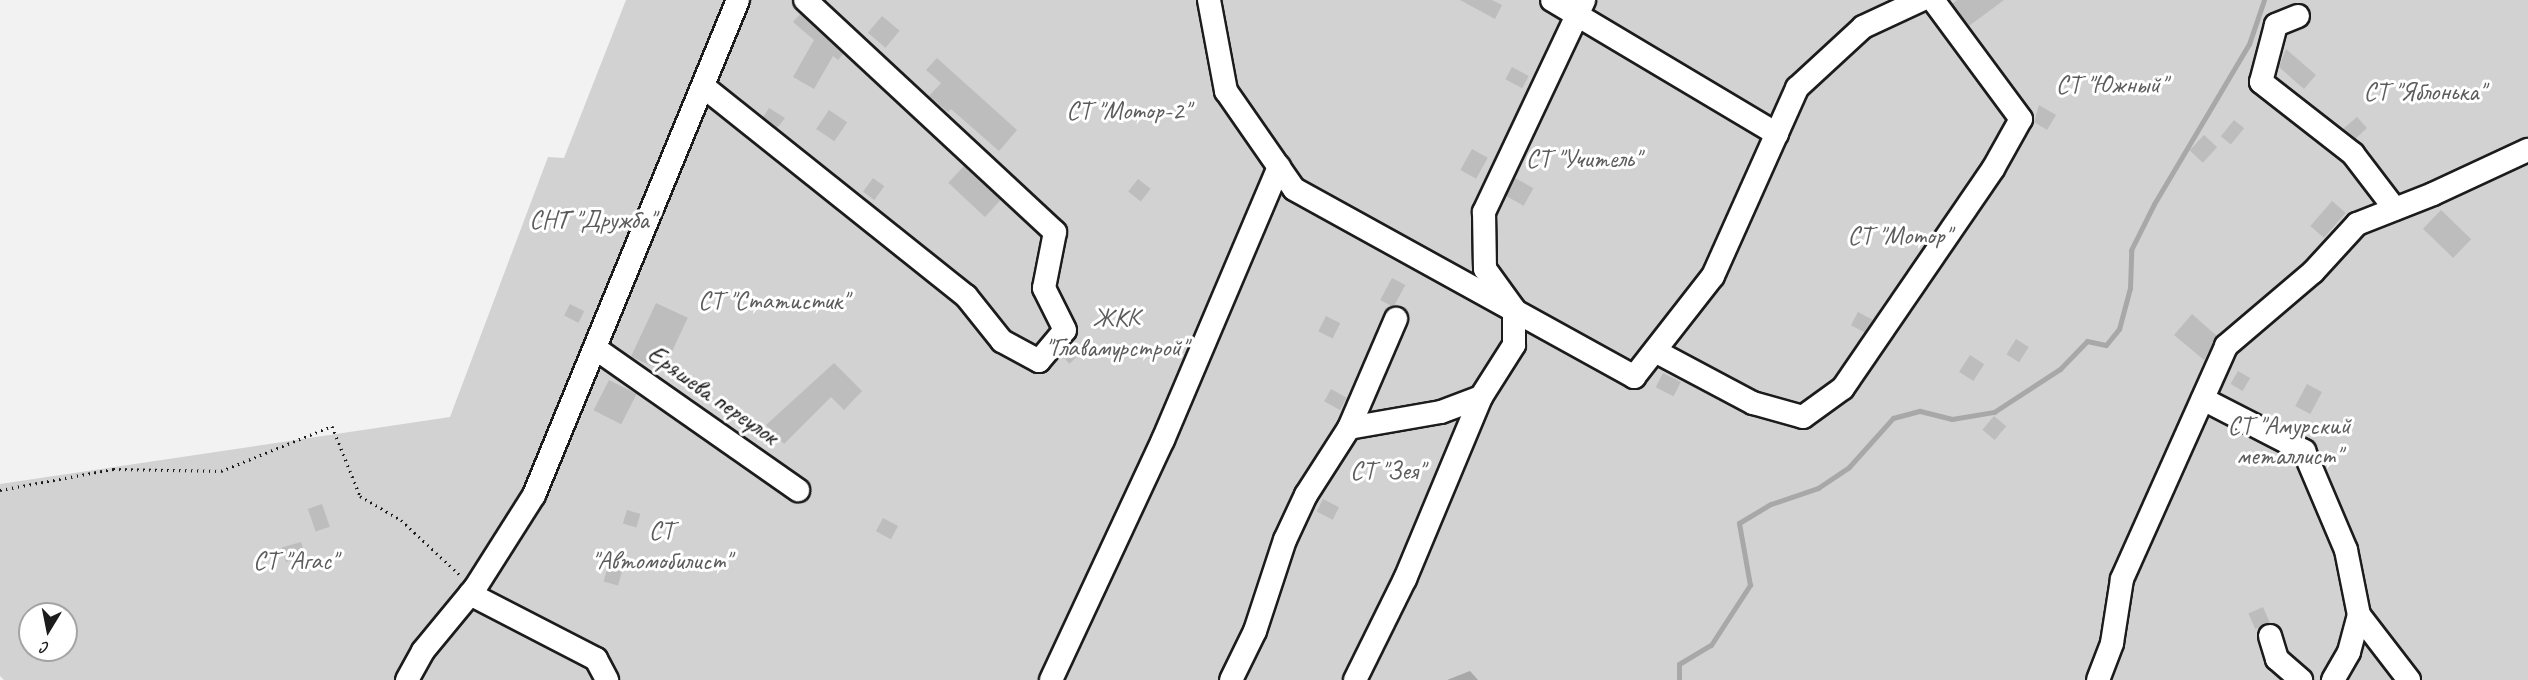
<!DOCTYPE html>
<meta charset="utf-8">
<style>
body{margin:0}
#map{position:relative;width:2528px;height:680px;overflow:hidden;background:#f2f2f2;font-family:Caveat,sans-serif}
div>[style]{position:absolute}
[style*='--x']{left:calc(var(--x)*1px);top:calc(var(--y)*1px);width:calc(var(--w)*1px);rotate:calc(var(--a)*1deg)}
.green>*{inset:0;background:#d2d2d2}
.water>*{inset:0;background:#a8a8a8}
.stream>*{height:5px;margin:-2.5px;padding:0 2.5px;transform-origin:2.5px;border-radius:2.5px;background:#a8a8a8}
.building>*{inset:0;background:#bdbdbd;transform-origin:0 0}
.path>*{height:3px;margin-top:-1.5px;transform-origin:0;background:repeating-linear-gradient(90deg,#1c1c1c 0 1.5px,transparent 0 6px)}
.roads{filter:drop-shadow(2px 0 #1c1c1c) drop-shadow(-2px 0 #1c1c1c) drop-shadow(0 2px #1c1c1c) drop-shadow(0 -2px #1c1c1c)}
.minor>*{height:22px;margin:-11px;padding:0 11px;transform-origin:11px;border-radius:11px;background:#fff}
span{translate:-50% -50%;white-space:nowrap;text-align:center;line-height:1.15;-webkit-text-stroke:6px #fff;paint-order:stroke}
.park-label{font-size:26px;color:#5c5c5c}
.street-label{font-size:26px;color:#1c1c1c}
.north{position:absolute;left:18px;top:602px;width:60px;height:60px;box-sizing:border-box;background:#fff;border:2px solid #a4a4a4;border-radius:50%;rotate:190deg;font-size:16px;font-weight:700;line-height:24px;text-align:center;color:#1c1c1c}
.north::after{content:'';display:block;margin:auto;width:21px;height:27px;background:#1c1c1c;clip-path:polygon(50% 0,100% 100%,50% 72%,0 100%)}
</style>
<div id="map">
<div class="green">
<div style="clip-path:polygon(evenodd,626px 0,2528px 0,2528px 680px,4px 680px,0 676px,0 484px,450px 417px,548px 157px,564px 158px,626px 0,30px 614px,66px 614px,66px 650px,30px 650px,30px 614px)"></div>
</div>
<div class="water">
<div style="clip-path:polygon(1470px 671px,1478px 680px,1447px 680px)"></div>
</div>
<div class="stream">
<div style="--x:1679;--y:680;--w:16;--a:-90"></div>
<div style="--x:1679;--y:664;--w:37;--a:-31"></div>
<div style="--x:1711;--y:645;--w:72;--a:-57"></div>
<div style="--x:1750;--y:585;--w:63;--a:-100.1"></div>
<div style="--x:1739;--y:523;--w:37;--a:-31"></div>
<div style="--x:1771;--y:504;--w:50;--a:-18.8"></div>
<div style="--x:1818;--y:488;--w:37;--a:-34"></div>
<div style="--x:1849;--y:467;--w:66;--a:-48.1"></div>
<div style="--x:1893;--y:418;--w:28;--a:-15"></div>
<div style="--x:1920;--y:411;--w:33;--a:14"></div>
<div style="--x:1952;--y:419;--w:43;--a:-9.5"></div>
<div style="--x:1994;--y:412;--w:79;--a:-33.1"></div>
<div style="--x:2060;--y:369;--w:39;--a:-46"></div>
<div style="--x:2087;--y:341;--w:19;--a:12"></div>
<div style="--x:2106;--y:345;--w:21;--a:-51"></div>
<div style="--x:2119;--y:329;--w:42;--a:-75"></div>
<div style="--x:2130;--y:288;--w:38;--a:-88"></div>
<div style="--x:2131;--y:250;--w:51;--a:-63.4"></div>
<div style="--x:2154;--y:204;--w:186;--a:-59.3"></div>
<div style="--x:2249;--y:44;--w:46;--a:-71.2"></div>
</div>
<div class="building">
<div style="clip-path:polygon(1460px 0,1492px 0,1502px 5px,1495px 19px)"></div>
<div style="clip-path:polygon(1957px 0,2004px 0,1969px 26px,1952px 4px)"></div>
<div style="clip-path:polygon(800px 14px,843px 54px,838px 60px,833px 56px,814px 89px,793px 77px,814px 40px,793px 22px)"></div>
<div style="left:882px;top:16px;width:23px;height:22px;rotate:40deg"></div>
<div style="clip-path:polygon(2286px 49px,2316px 75px,2304px 89px,2279px 67px)"></div>
<div style="clip-path:polygon(937px 58px,1017px 130px,999px 151px,951px 109px,948px 112px,929px 96px,941px 83px,926px 70px)"></div>
<div style="left:1512px;top:67px;width:19px;height:14px;rotate:28deg"></div>
<div style="clip-path:polygon(2039px 105px,2056px 115px,2047px 130px,2034px 122px)"></div>
<div style="clip-path:polygon(769px 108px,785px 118px,777px 128px,763px 117px)"></div>
<div style="left:829px;top:110px;width:22px;height:23px;rotate:34deg"></div>
<div style="clip-path:polygon(2357px 117px,2367px 128px,2355px 139px,2343px 129px)"></div>
<div style="left:2234px;top:120px;width:13px;height:21px;rotate:39deg"></div>
<div style="left:2204px;top:135px;width:18px;height:21px;rotate:43deg"></div>
<div style="left:1472px;top:149px;width:18px;height:24px;rotate:29deg"></div>
<div style="left:964px;top:166px;width:50px;height:23px;rotate:43deg"></div>
<div style="left:873px;top:178px;width:14px;height:17px;rotate:36deg"></div>
<div style="left:1515px;top:178px;width:21px;height:20px;rotate:29deg"></div>
<div style="left:1138px;top:179px;width:16px;height:16px;rotate:38deg"></div>
<div style="left:2332px;top:201px;width:18px;height:33px;rotate:41deg"></div>
<div style="left:2441px;top:210px;width:42px;height:26px;rotate:44deg"></div>
<div style="left:1392px;top:278px;width:15px;height:25px;rotate:28deg"></div>
<div style="left:656px;top:303px;width:35px;height:59px;rotate:25deg"></div>
<div style="left:570px;top:304px;width:16px;height:13px;rotate:27deg"></div>
<div style="left:1858px;top:312px;width:17px;height:15px;rotate:28deg"></div>
<div style="clip-path:polygon(2192px 314px,2217px 336px,2204px 360px,2174px 335px)"></div>
<div style="left:1326px;top:316px;width:16px;height:17px;rotate:27deg"></div>
<div style="left:2016px;top:339px;width:15px;height:18px;rotate:32deg"></div>
<div style="left:1071px;top:344px;width:13px;height:15px;rotate:45deg"></div>
<div style="left:1970px;top:355px;width:17px;height:20px;rotate:33deg"></div>
<div style="clip-path:polygon(834px 363px,862px 391px,844px 410px,831px 397px,784px 444px,766px 425px)"></div>
<div style="left:2238px;top:371px;width:14px;height:15px;rotate:30deg"></div>
<div style="left:1663px;top:373px;width:20px;height:16px;rotate:27deg"></div>
<div style="left:609px;top:380px;width:31px;height:34px;rotate:27deg"></div>
<div style="left:2307px;top:384px;width:17px;height:25px;rotate:28deg"></div>
<div style="left:1331px;top:389px;width:18px;height:14px;rotate:29deg"></div>
<div style="left:1994px;top:416px;width:16px;height:18px;rotate:40deg"></div>
<div style="left:1323px;top:499px;width:18px;height:14px;rotate:27deg"></div>
<div style="left:322px;top:504px;width:24px;height:15px;rotate:71deg"></div>
<div style="left:627px;top:510px;width:14px;height:14px;rotate:17deg"></div>
<div style="left:883px;top:518px;width:17px;height:15px;rotate:28deg"></div>
<div style="left:301px;top:542px;width:15px;height:20px;rotate:74deg"></div>
<div style="left:608px;top:566px;width:15px;height:16px;rotate:16deg"></div>
<div style="left:2263px;top:607px;width:17px;height:16px;rotate:66deg"></div>
</div>
<div class="path">
<div style="--x:0;--y:490;--w:115;--a:-10.5"></div>
<div style="--x:113;--y:469;--w:108;--a:1.1"></div>
<div style="--x:221;--y:471;--w:120;--a:-22.1"></div>
<div style="--x:332;--y:426;--w:75;--a:68.2"></div>
<div style="--x:360;--y:496;--w:48;--a:30.3"></div>
<div style="--x:401;--y:520;--w:81;--a:43"></div>
</div>
<div class="roads">
<div class="minor">
<div style="--x:1209;--y:0;--w:93;--a:79.4"></div>
<div style="--x:1226;--y:91;--w:119;--a:55.2"></div>
<div style="--x:1294;--y:189;--w:389;--a:28.9"></div>
<div style="--x:1634;--y:377;--w:128;--a:-52"></div>
<div style="--x:1713;--y:276;--w:206;--a:-65.9"></div>
<div style="--x:1797;--y:88;--w:90;--a:-42.7"></div>
<div style="--x:1863;--y:27;--w:64;--a:-25"></div>
<div style="--x:1552;--y:0;--w:262;--a:30.8"></div>
<div style="--x:2298;--y:16;--w:24;--a:158"></div>
<div style="--x:2276;--y:25;--w:59;--a:104.7"></div>
<div style="--x:2261;--y:82;--w:117;--a:38"></div>
<div style="--x:2353;--y:154;--w:69;--a:52.6"></div>
<div style="--x:704;--y:87;--w:335;--a:38.6"></div>
<div style="--x:966;--y:296;--w:58;--a:51.3"></div>
<div style="--x:1002;--y:341;--w:42;--a:28.4"></div>
<div style="--x:1039;--y:361;--w:40;--a:-50"></div>
<div style="--x:1065;--y:330;--w:47;--a:-116.6"></div>
<div style="--x:1044;--y:288;--w:57;--a:-78.9"></div>
<div style="--x:1055;--y:232;--w:341;--a:-137.1"></div>
<div style="--x:595;--y:348;--w:248;--a:35"></div>
<div style="--x:1655;--y:351;--w:111;--a:28"></div>
<div style="--x:1753;--y:403;--w:52;--a:15.6"></div>
<div style="--x:1803;--y:417;--w:49;--a:-35.9"></div>
<div style="--x:1843;--y:388;--w:265;--a:-55.6"></div>
<div style="--x:1993;--y:169;--w:57;--a:-60.8"></div>
<div style="--x:2021;--y:119;--w:148;--a:-126.5"></div>
<div style="--x:2203;--y:399;--w:114;--a:27.2"></div>
<div style="--x:2304;--y:451;--w:108;--a:67"></div>
<div style="--x:2346;--y:550;--w:66;--a:78.7"></div>
<div style="--x:2359;--y:615;--w:82;--a:52.4"></div>
<div style="--x:1349;--y:428;--w:119;--a:-66.7"></div>
<div style="--x:470;--y:594;--w:142;--a:27.3"></div>
<div style="--x:596;--y:659;--w:24;--a:62"></div>
<div style="--x:2270;--y:636;--w:24;--a:73"></div>
<div style="--x:2277;--y:659;--w:32;--a:41"></div>
<div style="--x:407;--y:680;--w:33;--a:-61"></div>
<div style="--x:423;--y:651;--w:82;--a:-50.5"></div>
<div style="--x:475;--y:588;--w:110;--a:-57.6"></div>
<div style="--x:534;--y:495;--w:535;--a:-67.6"></div>
<div style="--x:1051;--y:680;--w:265;--a:-65"></div>
<div style="--x:1163;--y:440;--w:297;--a:-67"></div>
<div style="--x:1231;--y:680;--w:55;--a:-63.9"></div>
<div style="--x:1255;--y:631;--w:96;--a:-71.8"></div>
<div style="--x:1285;--y:540;--w:50;--a:-65"></div>
<div style="--x:1306;--y:495;--w:80;--a:-57.3"></div>
<div style="--x:1349;--y:428;--w:93;--a:-9.9"></div>
<div style="--x:1441;--y:412;--w:43;--a:-20.6"></div>
<div style="--x:1481;--y:397;--w:62;--a:-57.6"></div>
<div style="--x:1514;--y:345;--w:36;--a:-90"></div>
<div style="--x:1514;--y:309;--w:49;--a:-125.9"></div>
<div style="--x:1485;--y:269;--w:57;--a:-91"></div>
<div style="--x:1484;--y:212;--w:234;--a:-64.7"></div>
<div style="--x:1355;--y:680;--w:113;--a:-63.7"></div>
<div style="--x:1405;--y:579;--w:197;--a:-67.3"></div>
<div style="--x:2098;--y:680;--w:40;--a:-69"></div>
<div style="--x:2112;--y:643;--w:65;--a:-81.1"></div>
<div style="--x:2122;--y:579;--w:255;--a:-65.9"></div>
<div style="--x:2226;--y:346;--w:114;--a:-40.4"></div>
<div style="--x:2313;--y:272;--w:65;--a:-47.5"></div>
<div style="--x:2357;--y:224;--w:82;--a:-21.5"></div>
<div style="--x:2433;--y:194;--w:105;--a:-24.9"></div>
<div style="--x:2333;--y:680;--w:32;--a:-60"></div>
<div style="--x:2349;--y:652;--w:38;--a:-75"></div>
</div>
</div>
<div class="park-label">
<span style="left:2111px;top:85px">СТ "Южный"</span>
<span style="left:2424px;top:92px">СТ "Яблонька"</span>
<span style="left:1128px;top:111px">СТ "Мотор-2"</span>
<span style="left:1583px;top:159px">СТ "Учитель"</span>
<span style="left:592px;top:220px">СНТ "Дружба"</span>
<span style="left:1899px;top:236px">СТ "Мотор"</span>
<span style="left:773px;top:301px">СТ "Статистик"</span>
<span style="left:1116px;top:333px">ЖКК<br>"Главамурстрой"</span>
<span style="left:2289px;top:441px">СТ "Амурский<br>металлист"</span>
<span style="left:1387px;top:471px">СТ "Зея"</span>
<span style="left:661px;top:546px">СТ<br>"Автомобилист"</span>
<span style="left:295px;top:561px">СТ "Агас"</span>
</div>
<div class="street-label">
<span style="left:713px;top:395px;rotate:35deg">Еряшева переулок</span>
</div>
<div class="north">С</div>
</div>
